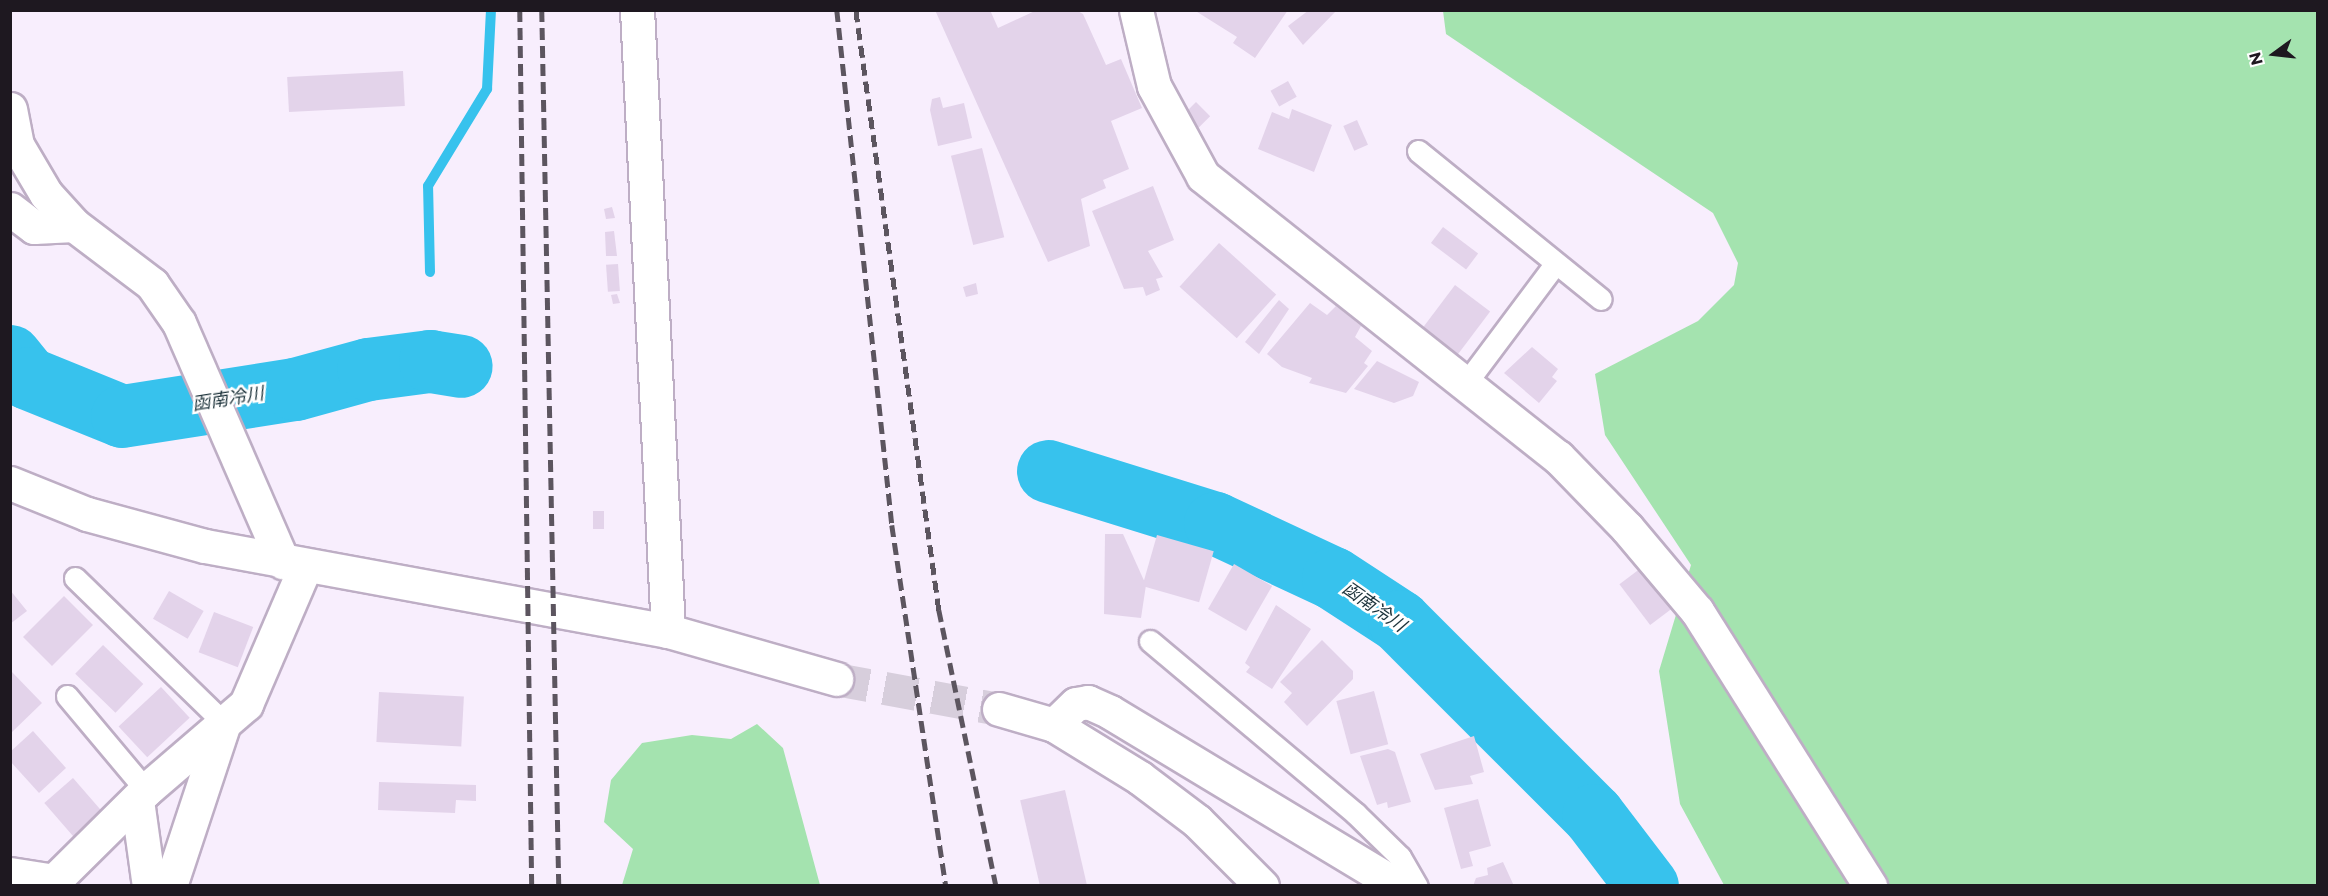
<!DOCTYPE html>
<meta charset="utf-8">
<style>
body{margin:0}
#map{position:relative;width:2328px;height:896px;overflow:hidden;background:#f8eefd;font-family:Montserrat,"Noto Sans JP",sans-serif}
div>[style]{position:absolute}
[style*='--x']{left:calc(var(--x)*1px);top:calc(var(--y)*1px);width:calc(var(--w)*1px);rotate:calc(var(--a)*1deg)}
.green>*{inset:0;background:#a4e3af}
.stream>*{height:10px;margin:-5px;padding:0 5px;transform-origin:5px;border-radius:5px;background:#37c2ed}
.river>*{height:63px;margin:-31.5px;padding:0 31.5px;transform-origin:31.5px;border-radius:31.5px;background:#37c2ed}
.building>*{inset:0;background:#e3d3ea;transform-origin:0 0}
.minor-tunnel>*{height:33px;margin-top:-16.5px;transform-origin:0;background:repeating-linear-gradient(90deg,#d7cedc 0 33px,transparent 0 49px)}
.roads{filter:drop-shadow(2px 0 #beaec5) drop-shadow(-2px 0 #beaec5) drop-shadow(0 2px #beaec5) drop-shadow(0 -2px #beaec5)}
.service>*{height:21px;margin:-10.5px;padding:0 10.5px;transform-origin:10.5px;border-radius:10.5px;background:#fff}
.minor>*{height:33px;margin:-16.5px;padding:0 16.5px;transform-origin:16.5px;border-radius:16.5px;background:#fff}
.tertiary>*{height:33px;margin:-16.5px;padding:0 16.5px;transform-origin:16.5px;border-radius:16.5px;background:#fff}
.rail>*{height:4.5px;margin-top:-2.25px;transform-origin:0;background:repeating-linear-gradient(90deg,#5c555f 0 12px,transparent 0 18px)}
span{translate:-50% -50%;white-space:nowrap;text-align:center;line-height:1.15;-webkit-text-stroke:5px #fff;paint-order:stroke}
.water-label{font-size:18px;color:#1d333b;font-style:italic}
.frame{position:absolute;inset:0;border:12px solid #1e1820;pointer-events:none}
.north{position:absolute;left:2244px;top:24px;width:60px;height:60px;-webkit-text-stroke:4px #fff;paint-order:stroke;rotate:255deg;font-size:16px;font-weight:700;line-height:24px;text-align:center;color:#1e1820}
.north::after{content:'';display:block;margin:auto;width:21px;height:27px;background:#1e1820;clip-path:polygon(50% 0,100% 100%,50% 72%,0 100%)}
</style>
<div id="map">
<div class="green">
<div style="clip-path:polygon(1443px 11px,2317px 11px,2317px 885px,1724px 885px,1680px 804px,1659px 671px,1691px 565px,1605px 435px,1595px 374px,1698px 321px,1734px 285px,1738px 263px,1713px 213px,1446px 34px)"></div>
<div style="clip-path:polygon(757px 724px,783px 748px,820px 885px,622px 885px,633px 849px,604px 822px,611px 780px,642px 743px,692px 735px,731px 739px)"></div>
</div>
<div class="stream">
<div style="--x:430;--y:272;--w:86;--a:-91.3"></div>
<div style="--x:428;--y:186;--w:114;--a:-58.7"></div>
<div style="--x:487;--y:89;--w:79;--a:-87.1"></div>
<div style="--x:430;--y:361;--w:16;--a:-86"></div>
</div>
<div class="river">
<div style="--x:10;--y:356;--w:28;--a:51"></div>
<div style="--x:28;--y:378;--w:101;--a:22"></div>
<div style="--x:122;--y:416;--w:175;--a:-8.9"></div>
<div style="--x:295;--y:389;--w:76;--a:-15.3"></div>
<div style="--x:368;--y:369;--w:63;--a:-7.4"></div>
<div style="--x:430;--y:361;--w:31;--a:9"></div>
<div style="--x:1048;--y:471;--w:175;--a:17.3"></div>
<div style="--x:1215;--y:523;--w:130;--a:25"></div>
<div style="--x:1333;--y:578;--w:79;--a:33.1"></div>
<div style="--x:1399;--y:621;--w:274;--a:45"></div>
<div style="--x:1593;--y:815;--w:89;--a:52.7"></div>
</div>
<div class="building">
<div style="clip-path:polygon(935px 10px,990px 10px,998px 28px,1037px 10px,1076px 10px,1083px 14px,1106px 65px,1121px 59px,1142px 108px,1111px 121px,1129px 169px,1103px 180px,1106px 188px,1081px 199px,1090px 246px,1048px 262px)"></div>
<div style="clip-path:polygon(1194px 10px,1288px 10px,1255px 58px,1233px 43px,1237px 37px)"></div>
<div style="clip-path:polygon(1309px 10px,1337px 10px,1303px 45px,1288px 26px)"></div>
<div style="left:403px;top:71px;width:35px;height:116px;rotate:87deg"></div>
<div style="left:1288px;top:81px;width:18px;height:20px;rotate:61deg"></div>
<div style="clip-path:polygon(940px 97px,943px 108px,964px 103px,972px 138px,938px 146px,930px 110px,932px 99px)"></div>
<div style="left:1196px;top:102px;width:20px;height:20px;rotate:45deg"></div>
<div style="clip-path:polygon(1292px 109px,1332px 125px,1314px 172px,1258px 149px,1272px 112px,1289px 119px)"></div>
<div style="left:1357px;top:120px;width:27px;height:15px;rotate:66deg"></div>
<div style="left:982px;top:148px;width:92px;height:32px;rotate:76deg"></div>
<div style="clip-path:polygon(1153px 186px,1174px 240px,1148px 251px,1163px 277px,1156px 279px,1160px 290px,1146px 296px,1143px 287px,1124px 289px,1092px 211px)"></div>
<div style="clip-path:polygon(612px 207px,615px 218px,606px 219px,604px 209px)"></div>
<div style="left:1443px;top:227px;width:44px;height:20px;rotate:37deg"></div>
<div style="clip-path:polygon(614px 231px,617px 256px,606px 256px,605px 232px)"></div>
<div style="left:1219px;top:243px;width:77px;height:59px;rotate:42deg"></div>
<div style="left:618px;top:264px;width:27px;height:12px;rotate:86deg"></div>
<div style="clip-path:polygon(976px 283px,978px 294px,966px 297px,963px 287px)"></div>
<div style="left:1455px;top:285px;width:44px;height:56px;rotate:37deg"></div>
<div style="clip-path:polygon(617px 294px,620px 303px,613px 304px,611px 295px)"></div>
<div style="clip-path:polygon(1279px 300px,1289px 309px,1259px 354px,1245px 342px)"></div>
<div style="clip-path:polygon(1310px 303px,1327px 315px,1336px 306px,1361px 326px,1355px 337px,1372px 351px,1364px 363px,1368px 366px,1346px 393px,1309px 383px,1312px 378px,1282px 367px,1267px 354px)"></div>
<div style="clip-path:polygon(1532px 347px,1558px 369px,1552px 377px,1557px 381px,1539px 403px,1504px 373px)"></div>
<div style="clip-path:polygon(1377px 361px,1419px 382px,1413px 396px,1394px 403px,1354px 389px)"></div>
<div style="left:593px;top:511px;width:11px;height:18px"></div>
<div style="clip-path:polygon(1105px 534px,1123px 534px,1146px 585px,1141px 618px,1104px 614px)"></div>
<div style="left:1157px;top:535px;width:59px;height:53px;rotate:16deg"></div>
<div style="left:1234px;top:564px;width:44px;height:52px;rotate:30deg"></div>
<div style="left:1641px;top:568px;width:51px;height:27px;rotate:53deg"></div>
<div style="clip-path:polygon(10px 590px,27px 611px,10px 624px)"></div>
<div style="left:169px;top:591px;width:40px;height:32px;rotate:30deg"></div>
<div style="left:64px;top:596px;width:41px;height:58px;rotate:45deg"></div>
<div style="clip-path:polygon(1276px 605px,1311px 629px,1272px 689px,1246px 672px,1250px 667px,1245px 663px)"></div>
<div style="left:214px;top:612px;width:42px;height:43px;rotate:21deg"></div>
<div style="clip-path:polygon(1322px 640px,1353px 671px,1353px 679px,1307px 726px,1284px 702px,1292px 693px,1280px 682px)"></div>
<div style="left:103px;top:645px;width:56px;height:40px;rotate:44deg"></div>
<div style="clip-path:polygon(10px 670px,42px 703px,10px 734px)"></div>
<div style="left:161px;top:687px;width:42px;height:58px;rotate:47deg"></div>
<div style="left:1374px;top:691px;width:55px;height:39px;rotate:75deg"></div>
<div style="left:379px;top:692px;width:85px;height:50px;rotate:3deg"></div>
<div style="clip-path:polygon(33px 731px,66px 768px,39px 793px,10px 761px,10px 752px)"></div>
<div style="clip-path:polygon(1474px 736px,1484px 772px,1470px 776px,1473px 784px,1435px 790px,1420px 754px)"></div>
<div style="clip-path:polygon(1388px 749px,1395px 752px,1411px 802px,1388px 808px,1387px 802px,1377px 805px,1360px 756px)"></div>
<div style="left:73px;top:778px;width:48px;height:38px;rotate:49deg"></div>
<div style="clip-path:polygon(379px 782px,476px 785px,476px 801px,456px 800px,455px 813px,378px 810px)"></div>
<div style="left:1065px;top:790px;width:98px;height:46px;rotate:77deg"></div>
<div style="clip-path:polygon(1478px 799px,1491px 846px,1469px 852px,1473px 866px,1461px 869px,1444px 808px)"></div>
<div style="clip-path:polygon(1503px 862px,1514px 886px,1473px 886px,1476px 878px,1488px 875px,1487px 868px)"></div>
</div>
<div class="minor-tunnel">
<div style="--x:836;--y:679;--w:166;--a:10.4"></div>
</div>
<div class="roads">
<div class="service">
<div style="--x:1418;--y:151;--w:235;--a:39"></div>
<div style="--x:1466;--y:383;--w:149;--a:-53.2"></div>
<div style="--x:75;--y:578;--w:208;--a:44.2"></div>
<div style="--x:1150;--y:641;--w:268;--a:40"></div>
<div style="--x:1355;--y:813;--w:63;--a:44.4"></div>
<div style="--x:1400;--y:857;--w:34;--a:60"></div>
<div style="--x:67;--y:696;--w:123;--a:50"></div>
</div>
<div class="minor">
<div style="--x:637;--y:10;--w:622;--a:87.14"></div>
<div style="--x:1136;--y:10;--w:78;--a:76.7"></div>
<div style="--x:1154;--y:86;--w:102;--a:61.4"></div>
<div style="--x:1203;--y:176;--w:453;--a:38.4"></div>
<div style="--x:1558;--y:457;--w:99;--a:45.8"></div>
<div style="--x:1627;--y:528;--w:109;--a:49.9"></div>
<div style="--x:1697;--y:611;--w:325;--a:57.8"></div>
<div style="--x:10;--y:209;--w:30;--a:37"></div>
<div style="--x:34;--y:227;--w:40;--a:-2.9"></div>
<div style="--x:179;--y:323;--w:261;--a:66.5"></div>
<div style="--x:10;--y:483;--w:83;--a:21.9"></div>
<div style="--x:87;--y:514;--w:122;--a:15.2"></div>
<div style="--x:205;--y:546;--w:471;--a:10.4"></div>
<div style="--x:668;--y:631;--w:175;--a:15.9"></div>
<div style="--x:999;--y:709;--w:57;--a:16.2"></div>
<div style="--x:1054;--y:725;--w:101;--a:31.6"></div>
<div style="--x:1140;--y:778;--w:71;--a:37"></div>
<div style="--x:1197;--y:821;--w:92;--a:45"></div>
<div style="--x:1054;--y:725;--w:30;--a:-44"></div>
<div style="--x:1076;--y:704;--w:12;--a:-9"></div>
<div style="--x:1088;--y:702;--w:24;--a:24"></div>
<div style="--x:1110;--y:712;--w:336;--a:31.1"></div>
<div style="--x:137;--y:800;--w:87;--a:82.1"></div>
<div style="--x:10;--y:874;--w:45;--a:9"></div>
<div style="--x:54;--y:881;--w:129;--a:-44.7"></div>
<div style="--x:146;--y:790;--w:132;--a:-40.7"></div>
<div style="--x:246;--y:704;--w:149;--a:-66.7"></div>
<div style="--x:170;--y:886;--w:172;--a:-71.7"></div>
</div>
<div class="tertiary">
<div style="--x:10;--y:109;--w:37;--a:79"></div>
<div style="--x:17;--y:145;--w:57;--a:59.4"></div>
<div style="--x:46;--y:194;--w:42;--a:47.9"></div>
<div style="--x:74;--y:225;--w:98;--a:37.1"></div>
<div style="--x:152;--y:284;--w:47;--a:55.3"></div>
</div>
</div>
<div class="rail">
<div style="--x:520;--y:10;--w:876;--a:89.22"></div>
<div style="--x:542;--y:10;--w:876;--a:88.89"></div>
<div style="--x:837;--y:10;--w:518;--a:83.9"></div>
<div style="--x:892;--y:525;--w:365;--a:81.5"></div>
<div style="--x:856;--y:10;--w:606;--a:82.12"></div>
<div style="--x:939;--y:610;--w:282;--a:78.3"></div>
</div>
<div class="water-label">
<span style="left:228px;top:399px;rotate:-9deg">函南冷川</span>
<span style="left:1374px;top:607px;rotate:35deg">函南冷川</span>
</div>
<div class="frame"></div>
<div class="north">N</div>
</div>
